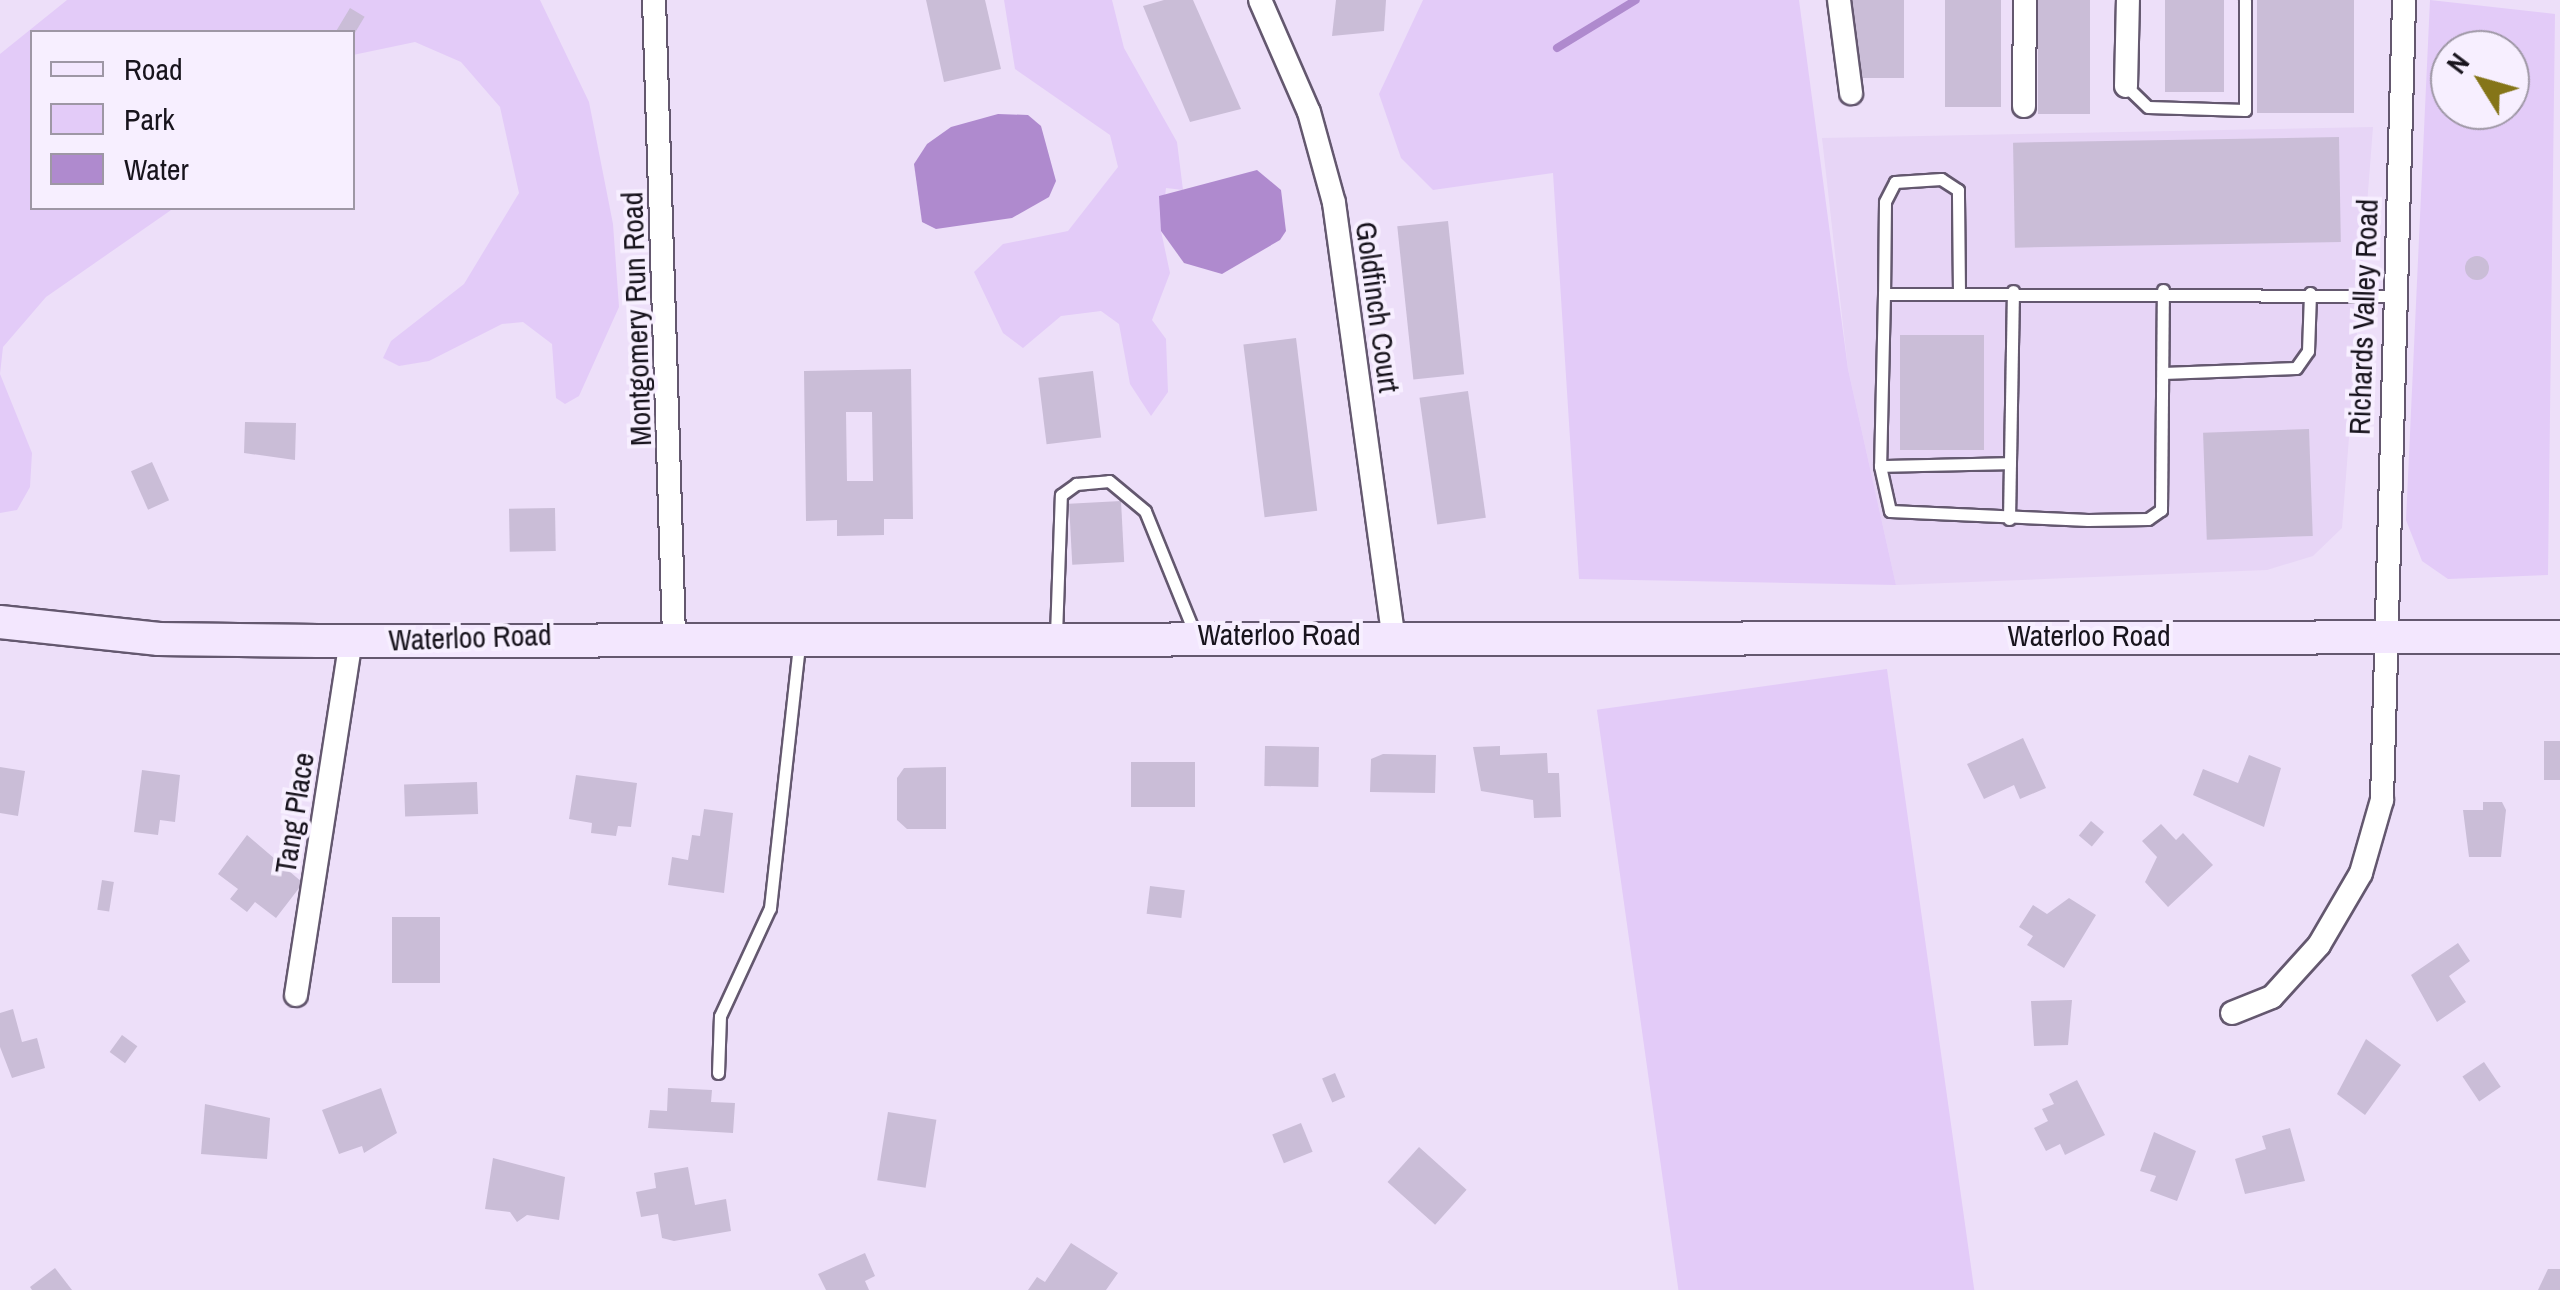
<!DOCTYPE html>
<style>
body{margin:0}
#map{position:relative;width:2560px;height:1290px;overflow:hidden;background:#eddff9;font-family:"Archivo Narrow",sans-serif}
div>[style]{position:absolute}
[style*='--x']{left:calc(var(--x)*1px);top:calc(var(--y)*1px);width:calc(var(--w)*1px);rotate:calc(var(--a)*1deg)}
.built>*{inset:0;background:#e7d5f6}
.green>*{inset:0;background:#e3cbf8;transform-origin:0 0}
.water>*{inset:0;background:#af8ace}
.stream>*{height:8px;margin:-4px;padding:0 4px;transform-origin:4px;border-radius:4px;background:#af8ace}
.building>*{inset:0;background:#cabdd7;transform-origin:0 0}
.round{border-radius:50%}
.roads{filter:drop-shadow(2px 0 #64586f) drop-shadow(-2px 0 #64586f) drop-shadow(0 2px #64586f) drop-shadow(0 -2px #64586f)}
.lane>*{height:11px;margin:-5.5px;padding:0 5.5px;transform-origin:5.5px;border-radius:5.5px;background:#fff}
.street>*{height:22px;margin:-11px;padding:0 11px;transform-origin:11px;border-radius:11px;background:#fff}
.secondary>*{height:32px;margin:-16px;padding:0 16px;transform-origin:16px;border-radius:16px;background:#f3e7fe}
span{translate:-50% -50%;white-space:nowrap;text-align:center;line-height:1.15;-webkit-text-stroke:8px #f7efff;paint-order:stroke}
.street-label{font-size:30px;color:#18141d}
.legend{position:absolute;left:30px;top:30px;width:325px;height:180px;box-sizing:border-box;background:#f7efff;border:2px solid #9e97a5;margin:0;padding:12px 18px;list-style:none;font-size:30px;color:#18141d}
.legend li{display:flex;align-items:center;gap:20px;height:50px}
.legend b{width:50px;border:2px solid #9e97a5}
.north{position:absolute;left:2430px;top:30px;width:100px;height:100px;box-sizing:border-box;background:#f7efff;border:2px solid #9e97a5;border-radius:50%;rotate:307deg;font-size:28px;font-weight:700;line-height:40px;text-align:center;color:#18141d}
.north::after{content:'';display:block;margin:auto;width:35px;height:45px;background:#857518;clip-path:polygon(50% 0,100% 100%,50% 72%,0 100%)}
</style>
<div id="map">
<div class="built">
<div style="clip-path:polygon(2373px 127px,2342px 528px,2313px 556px,2267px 570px,1896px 585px,1848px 369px,1822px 138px)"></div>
</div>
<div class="green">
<div style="clip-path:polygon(67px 0,540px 0,589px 102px,613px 224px,619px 307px,579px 396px,565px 404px,556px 398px,552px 344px,523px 322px,502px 324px,429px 361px,399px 366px,383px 358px,391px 341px,464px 284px,519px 193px,500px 107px,461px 62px,415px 42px,353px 55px,352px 32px,32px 32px,32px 208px,174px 208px,46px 297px,3px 347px,0 374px,32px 453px,30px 487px,17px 510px,0 513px,0 54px)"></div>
<div style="clip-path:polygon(1004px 0,1112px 0,1124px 48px,1177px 142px,1183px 190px,1166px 188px,1161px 231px,1170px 273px,1152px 320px,1166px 339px,1168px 392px,1151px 416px,1130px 384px,1119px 324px,1101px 311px,1061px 316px,1023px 348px,1003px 333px,974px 272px,1003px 244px,1068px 231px,1118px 167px,1110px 135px,1015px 69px)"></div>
<div style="clip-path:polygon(1423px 0,1799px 0,1848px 369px,1896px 585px,1579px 579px,1553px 173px,1433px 190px,1401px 158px,1379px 94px)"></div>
<div style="clip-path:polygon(evenodd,2430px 0,2555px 14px,2548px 575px,2448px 579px,2422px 561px,2406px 520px,2430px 0,2510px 50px,2510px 110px,2450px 110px,2450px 50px,2510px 50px)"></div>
<div style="left:1887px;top:669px;width:627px;height:293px;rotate:82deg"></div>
</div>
<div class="water">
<div style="clip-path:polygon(998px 114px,1028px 115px,1041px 126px,1056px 181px,1049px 197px,1012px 218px,936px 229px,922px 222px,914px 164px,927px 144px,951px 127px)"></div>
<div style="clip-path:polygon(1257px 170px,1281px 190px,1286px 231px,1280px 240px,1222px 274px,1184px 263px,1161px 231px,1159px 196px)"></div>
</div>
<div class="stream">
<div style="--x:1557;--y:48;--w:92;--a:-31.3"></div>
</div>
<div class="building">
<div style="clip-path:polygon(926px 0,985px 0,1001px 69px,944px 82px)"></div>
<div style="clip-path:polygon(1164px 0,1193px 0,1241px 109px,1190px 122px,1143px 6px)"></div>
<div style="clip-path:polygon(1336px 0,1386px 0,1384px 31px,1332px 36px)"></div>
<div style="left:1852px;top:0;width:52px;height:78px"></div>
<div style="left:1945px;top:0;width:56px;height:107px"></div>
<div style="left:2038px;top:0;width:52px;height:114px"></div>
<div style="left:2165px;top:0;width:59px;height:92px"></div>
<div style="left:2257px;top:0;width:97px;height:113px"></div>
<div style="left:350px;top:8px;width:17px;height:28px;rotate:31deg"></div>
<div style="left:2339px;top:137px;width:105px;height:326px;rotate:89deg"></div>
<div style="left:1448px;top:221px;width:154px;height:51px;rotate:84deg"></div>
<div class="round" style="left:2465px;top:256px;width:24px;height:24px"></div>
<div style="left:1984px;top:335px;width:115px;height:84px;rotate:90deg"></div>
<div style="left:1296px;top:338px;width:174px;height:53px;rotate:83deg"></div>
<div style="clip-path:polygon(evenodd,911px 369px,913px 519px,884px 519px,884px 535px,837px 536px,837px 520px,806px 521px,804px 371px,911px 369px,846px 412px,872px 412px,873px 481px,847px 481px,846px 412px)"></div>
<div style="left:1093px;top:371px;width:67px;height:55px;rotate:83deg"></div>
<div style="left:1468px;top:391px;width:128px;height:49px;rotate:82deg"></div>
<div style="clip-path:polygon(245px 422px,296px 423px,295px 460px,244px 453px)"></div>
<div style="left:2309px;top:429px;width:107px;height:106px;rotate:88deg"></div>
<div style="left:152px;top:462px;width:42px;height:23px;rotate:66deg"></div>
<div style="left:1121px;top:501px;width:61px;height:52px;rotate:87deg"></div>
<div style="left:555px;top:508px;width:43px;height:46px;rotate:89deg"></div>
<div style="clip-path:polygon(2023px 738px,2046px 788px,2020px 799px,2014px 785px,1984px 799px,1967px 764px)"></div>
<div style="left:2544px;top:741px;width:16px;height:39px"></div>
<div style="left:1265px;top:746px;width:54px;height:40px;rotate:1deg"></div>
<div style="clip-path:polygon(1500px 746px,1500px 755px,1547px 753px,1548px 773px,1559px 773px,1561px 817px,1534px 818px,1533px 800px,1481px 791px,1473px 747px)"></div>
<div style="clip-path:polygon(1383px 754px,1436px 755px,1435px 793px,1370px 792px,1371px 759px)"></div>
<div style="clip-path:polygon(2249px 755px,2281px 768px,2264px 827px,2193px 795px,2203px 769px,2238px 783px)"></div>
<div style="left:1195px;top:762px;width:45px;height:64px;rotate:90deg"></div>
<div style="clip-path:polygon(0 767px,25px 771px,18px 816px,0 813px)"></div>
<div style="clip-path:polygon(946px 767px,946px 829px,907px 829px,897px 820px,897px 778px,904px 768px)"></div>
<div style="clip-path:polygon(142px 770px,180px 775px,175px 822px,160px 820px,158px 835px,134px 832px)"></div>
<div style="clip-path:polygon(576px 775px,637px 783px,631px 827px,618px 826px,616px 836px,591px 833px,592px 823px,569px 819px)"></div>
<div style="left:477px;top:782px;width:32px;height:73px;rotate:88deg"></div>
<div style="clip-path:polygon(2483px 802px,2502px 802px,2506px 810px,2501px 857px,2469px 857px,2463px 810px,2483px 810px)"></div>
<div style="clip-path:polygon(704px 809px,733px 813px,724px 893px,668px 885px,672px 857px,688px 860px,692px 835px,700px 836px)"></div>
<div style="left:2091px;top:821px;width:17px;height:19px;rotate:40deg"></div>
<div style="clip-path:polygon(2161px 824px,2176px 840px,2183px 833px,2213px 865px,2168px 907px,2145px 882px,2157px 857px,2142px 841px)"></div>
<div style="clip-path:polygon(247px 835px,303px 883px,276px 918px,255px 902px,247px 912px,230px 899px,238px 889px,218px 874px)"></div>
<div style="left:102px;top:880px;width:12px;height:30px;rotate:9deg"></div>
<div style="left:1150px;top:886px;width:35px;height:28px;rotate:7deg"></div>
<div style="clip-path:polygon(2069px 898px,2096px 915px,2064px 968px,2027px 945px,2033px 936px,2019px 927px,2033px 905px,2047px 914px)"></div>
<div style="left:392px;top:917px;width:48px;height:66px"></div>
<div style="clip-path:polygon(2458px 943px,2470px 961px,2449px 976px,2466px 1002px,2437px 1022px,2411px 975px)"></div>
<div style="clip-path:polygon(2072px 1000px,2068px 1045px,2034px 1046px,2031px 1001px)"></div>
<div style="clip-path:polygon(13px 1009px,22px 1042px,37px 1038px,45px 1068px,12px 1078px,0 1047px,0 1013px)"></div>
<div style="left:122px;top:1035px;width:19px;height:21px;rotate:36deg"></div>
<div style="clip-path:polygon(2366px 1039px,2401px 1065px,2365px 1115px,2337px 1094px)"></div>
<div style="left:2484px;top:1062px;width:30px;height:26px;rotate:56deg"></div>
<div style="left:1335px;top:1073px;width:26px;height:14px;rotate:67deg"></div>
<div style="clip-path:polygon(2077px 1080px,2105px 1135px,2065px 1155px,2060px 1144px,2046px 1151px,2034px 1128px,2048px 1121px,2042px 1109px,2054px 1104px,2049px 1094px)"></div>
<div style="clip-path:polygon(381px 1088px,397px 1133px,364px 1153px,362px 1146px,339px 1154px,322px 1110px)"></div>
<div style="clip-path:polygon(668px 1088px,712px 1090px,711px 1102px,735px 1103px,733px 1133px,648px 1128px,650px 1110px,667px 1111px)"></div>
<div style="clip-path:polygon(205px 1104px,270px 1118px,267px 1159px,201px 1154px)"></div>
<div style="left:888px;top:1112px;width:49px;height:69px;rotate:9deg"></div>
<div style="left:1301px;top:1123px;width:31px;height:31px;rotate:68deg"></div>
<div style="clip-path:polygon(2290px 1128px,2305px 1181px,2245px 1194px,2235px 1159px,2266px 1149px,2262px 1136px)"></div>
<div style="clip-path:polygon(2154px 1132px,2196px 1151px,2177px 1201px,2150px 1191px,2156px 1176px,2140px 1171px)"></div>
<div style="left:1419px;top:1147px;width:64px;height:47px;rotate:42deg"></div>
<div style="clip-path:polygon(493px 1158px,565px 1177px,559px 1220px,527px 1215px,517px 1222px,510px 1212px,485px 1209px)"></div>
<div style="clip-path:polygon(688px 1167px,695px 1205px,726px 1199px,731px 1231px,674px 1241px,662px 1238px,658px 1214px,641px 1217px,636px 1192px,656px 1188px,654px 1173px)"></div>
<div style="clip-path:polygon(1071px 1243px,1118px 1273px,1106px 1290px,1028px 1290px,1037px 1277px,1045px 1282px)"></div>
<div style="clip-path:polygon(865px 1253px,875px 1276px,865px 1281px,869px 1290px,826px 1290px,818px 1274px)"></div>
<div style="clip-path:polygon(55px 1268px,72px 1290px,32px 1290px,30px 1287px)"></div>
<div style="clip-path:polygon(2548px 1269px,2560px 1269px,2560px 1290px,2538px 1290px)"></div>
</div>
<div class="roads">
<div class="lane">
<div style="--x:2126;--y:86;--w:30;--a:44"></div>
<div style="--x:2148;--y:107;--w:97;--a:1.8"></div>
<div style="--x:2245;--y:110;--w:110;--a:-90"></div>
<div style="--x:1959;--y:292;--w:102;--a:-90.6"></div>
<div style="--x:1958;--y:190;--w:20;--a:-147"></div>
<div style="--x:1941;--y:179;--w:46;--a:176.3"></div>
<div style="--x:1895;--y:182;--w:22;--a:117"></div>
<div style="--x:1885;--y:202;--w:92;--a:90.6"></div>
<div style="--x:1884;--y:294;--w:508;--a:0.23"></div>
<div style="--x:1884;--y:294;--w:172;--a:91.3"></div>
<div style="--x:1880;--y:466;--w:46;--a:77.5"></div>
<div style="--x:1890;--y:511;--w:198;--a:2.6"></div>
<div style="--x:2088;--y:520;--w:60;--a:-1"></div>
<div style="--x:2148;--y:519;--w:16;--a:-35"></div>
<div style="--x:2161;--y:510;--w:220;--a:-89.5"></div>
<div style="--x:2163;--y:373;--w:133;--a:-2.2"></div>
<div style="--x:2296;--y:368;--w:21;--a:-55"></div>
<div style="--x:2308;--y:351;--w:58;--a:-88"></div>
<div style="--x:1880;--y:466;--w:130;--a:-1.3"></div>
<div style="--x:2009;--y:519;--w:228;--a:-89"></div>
<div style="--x:1056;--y:635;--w:140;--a:-88"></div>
<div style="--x:1061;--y:495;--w:19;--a:-36"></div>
<div style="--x:1076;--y:484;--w:33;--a:-5"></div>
<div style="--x:1109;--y:481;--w:47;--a:39.8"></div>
<div style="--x:1145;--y:511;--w:133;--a:67.9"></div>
<div style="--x:718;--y:1073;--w:57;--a:-88"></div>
<div style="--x:720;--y:1016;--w:119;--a:-65.2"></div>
<div style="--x:770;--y:908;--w:265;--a:-83.7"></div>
</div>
<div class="street">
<div style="--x:654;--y:0;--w:636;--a:88.2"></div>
<div style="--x:1260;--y:0;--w:122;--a:66.4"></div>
<div style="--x:1309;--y:112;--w:94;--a:74.6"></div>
<div style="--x:1334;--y:203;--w:435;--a:82.2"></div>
<div style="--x:1839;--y:0;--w:94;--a:82.6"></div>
<div style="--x:2126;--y:86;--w:86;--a:-88.7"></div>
<div style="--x:2024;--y:106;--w:106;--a:-89.5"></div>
<div style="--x:296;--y:995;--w:359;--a:-81.2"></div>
<div style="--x:2232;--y:1013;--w:43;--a:-21.8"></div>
<div style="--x:2272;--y:997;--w:70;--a:-47.9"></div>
<div style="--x:2319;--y:945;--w:83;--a:-59.7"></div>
<div style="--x:2361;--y:873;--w:76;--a:-74"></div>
<div style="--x:2382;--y:800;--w:800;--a:-88.42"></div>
</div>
<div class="secondary">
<div style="--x:0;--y:622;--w:160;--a:6.1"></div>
<div style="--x:159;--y:639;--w:159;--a:0.7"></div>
<div style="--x:318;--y:641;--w:2242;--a:-0.1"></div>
</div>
</div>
<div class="street-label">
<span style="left:1378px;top:307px;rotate:82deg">Goldfinch Court</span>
<span style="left:2363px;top:317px;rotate:-88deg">Richards Valley Road</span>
<span style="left:636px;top:319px;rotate:-92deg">Montgomery Run Road</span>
<span style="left:1279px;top:634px">Waterloo Road</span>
<span style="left:2089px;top:635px">Waterloo Road</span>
<span style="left:470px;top:637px;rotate:-2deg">Waterloo Road</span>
<span style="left:294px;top:813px;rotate:-81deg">Tang Place</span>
</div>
<ul class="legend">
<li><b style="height:12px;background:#f3e7fe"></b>Road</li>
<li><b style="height:28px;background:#e3cbf8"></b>Park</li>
<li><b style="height:28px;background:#af8ace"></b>Water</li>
</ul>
<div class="north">N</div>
</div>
